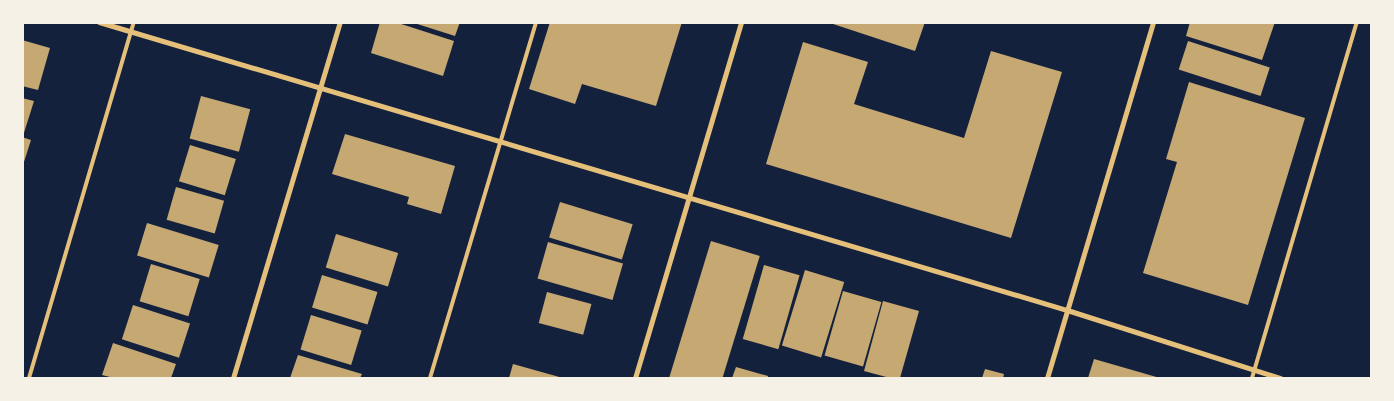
<!DOCTYPE html>
<style>
body{margin:0}
#map{position:relative;width:1394px;height:401px;overflow:hidden;background:#14213d;font-family:Quicksand,sans-serif}
div>[style]{position:absolute}
[style*='--x']{left:calc(var(--x)*1px);top:calc(var(--y)*1px);width:calc(var(--w)*1px);rotate:calc(var(--a)*1deg)}
.building>*{inset:0;background:#c6a872;transform-origin:0 0}
.service>*{height:4px;margin:-2px;padding:0 2px;transform-origin:2px;border-radius:2px;background:#e5c07b}
.minor>*{height:5px;margin:-2.5px;padding:0 2.5px;transform-origin:2.5px;border-radius:2.5px;background:#e5c07b}
span{translate:-50% -50%;white-space:nowrap;text-align:center;line-height:1.15;-webkit-text-stroke:5px #f6f1e7;paint-order:stroke}
.frame{position:absolute;inset:0;border:24px solid #f6f1e7;pointer-events:none}
</style>
<div id="map">
<div class="building">
<div style="clip-path:polygon(380px 22px,395px 22px,454px 41px,443px 76px,371px 53px)"></div>
<div style="clip-path:polygon(411px 22px,460px 22px,455px 36px)"></div>
<div style="clip-path:polygon(550px 22px,682px 22px,656px 106px,582px 84px,575px 104px,529px 89px)"></div>
<div style="clip-path:polygon(827px 22px,925px 22px,915px 51px)"></div>
<div style="clip-path:polygon(1190px 22px,1275px 22px,1262px 60px,1186px 36px)"></div>
<div style="clip-path:polygon(22px 40px,50px 48px,38px 90px,22px 86px)"></div>
<div style="left:1188px;top:41px;width:86px;height:30px;rotate:18deg"></div>
<div style="clip-path:polygon(803px 42px,868px 62px,854px 104px,964px 138px,991px 51px,1062px 72px,1011px 238px,766px 164px)"></div>
<div style="clip-path:polygon(1189px 82px,1305px 118px,1248px 305px,1143px 273px,1177px 162px,1166px 159px)"></div>
<div style="left:201px;top:96px;width:51px;height:44px;rotate:15deg"></div>
<div style="clip-path:polygon(22px 98px,34px 101px,23px 136px,22px 135px)"></div>
<div style="clip-path:polygon(345px 134px,455px 166px,441px 214px,407px 204px,409px 197px,332px 174px)"></div>
<div style="clip-path:polygon(22px 137px,31px 140px,23px 165px,22px 165px)"></div>
<div style="left:190px;top:145px;width:48px;height:38px;rotate:17deg"></div>
<div style="left:176px;top:187px;width:50px;height:34px;rotate:16deg"></div>
<div style="left:560px;top:202px;width:76px;height:37px;rotate:17deg"></div>
<div style="left:147px;top:223px;width:75px;height:34px;rotate:17deg"></div>
<div style="left:336px;top:234px;width:65px;height:35px;rotate:17deg"></div>
<div style="left:711px;top:241px;width:51px;height:143px;rotate:17deg"></div>
<div style="left:548px;top:242px;width:78px;height:38px;rotate:16deg"></div>
<div style="left:151px;top:264px;width:51px;height:39px;rotate:17deg"></div>
<div style="left:764px;top:265px;width:37px;height:77px;rotate:16deg"></div>
<div style="left:805px;top:270px;width:41px;height:79px;rotate:17deg"></div>
<div style="left:322px;top:275px;width:58px;height:34px;rotate:17deg"></div>
<div style="left:843px;top:291px;width:40px;height:67px;rotate:16deg"></div>
<div style="left:547px;top:292px;width:46px;height:32px;rotate:15deg"></div>
<div style="clip-path:polygon(883px 301px,919px 311px,900px 378px,890px 378px,864px 371px)"></div>
<div style="left:133px;top:305px;width:60px;height:36px;rotate:18deg"></div>
<div style="left:311px;top:315px;width:53px;height:36px;rotate:17deg"></div>
<div style="clip-path:polygon(113px 343px,176px 364px,171px 378px,114px 378px,102px 375px)"></div>
<div style="clip-path:polygon(298px 355px,362px 374px,360px 378px,290px 378px)"></div>
<div style="clip-path:polygon(1094px 359px,1160px 378px,1088px 378px)"></div>
<div style="clip-path:polygon(513px 364px,563px 378px,509px 378px)"></div>
<div style="clip-path:polygon(736px 367px,768px 376px,768px 378px,732px 378px)"></div>
<div style="clip-path:polygon(985px 369px,1004px 374px,1003px 378px,982px 378px)"></div>
</div>
<div class="service">
<div style="--x:29;--y:378;--w:371;--a:-73.6"></div>
<div style="--x:430;--y:378;--w:371;--a:-73.4"></div>
<div style="--x:1252;--y:378;--w:371;--a:-73.6"></div>
</div>
<div class="minor">
<div style="--x:99;--y:22;--w:1010;--a:16.57"></div>
<div style="--x:1067;--y:310;--w:224;--a:17.7"></div>
<div style="--x:233;--y:378;--w:372;--a:-73.3"></div>
<div style="--x:635;--y:378;--w:371;--a:-73.4"></div>
<div style="--x:1047;--y:378;--w:371;--a:-73.4"></div>
</div>
<div class="frame"></div>
</div>
